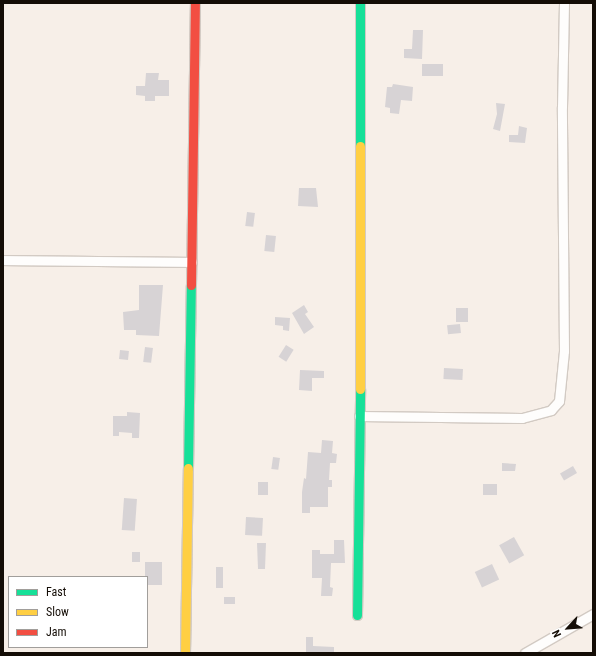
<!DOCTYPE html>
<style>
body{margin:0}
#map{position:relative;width:596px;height:656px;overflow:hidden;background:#f7efe8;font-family:"Roboto Condensed",sans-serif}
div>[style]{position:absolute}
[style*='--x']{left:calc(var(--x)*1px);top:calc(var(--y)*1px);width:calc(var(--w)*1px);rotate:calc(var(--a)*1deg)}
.building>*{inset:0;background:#d7d3d5;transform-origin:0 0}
.roads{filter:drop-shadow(1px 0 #d2cac3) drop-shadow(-1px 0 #d2cac3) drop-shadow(0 1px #d2cac3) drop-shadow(0 -1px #d2cac3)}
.street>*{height:9px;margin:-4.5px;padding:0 4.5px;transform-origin:4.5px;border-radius:4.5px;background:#fefdfc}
.fast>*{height:9px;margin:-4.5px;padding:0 4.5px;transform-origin:4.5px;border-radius:4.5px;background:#16e098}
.slow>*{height:9px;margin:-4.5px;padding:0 4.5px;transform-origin:4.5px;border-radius:4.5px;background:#ffcf43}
.jam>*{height:9px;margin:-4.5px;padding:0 4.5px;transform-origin:4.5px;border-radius:4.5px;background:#f24e42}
span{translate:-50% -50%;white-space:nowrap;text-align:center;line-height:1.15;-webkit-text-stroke:3.5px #fff;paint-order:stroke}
.frame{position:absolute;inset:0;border:4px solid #140d06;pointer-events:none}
.legend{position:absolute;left:8px;top:576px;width:140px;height:72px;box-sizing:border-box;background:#fff;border:1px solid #a19e9b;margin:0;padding:5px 7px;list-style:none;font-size:12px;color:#140d06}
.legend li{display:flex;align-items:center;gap:8px;height:20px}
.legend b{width:20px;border:1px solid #a19e9b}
.north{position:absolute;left:548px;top:608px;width:40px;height:40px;-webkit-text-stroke:3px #fff;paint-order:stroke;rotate:244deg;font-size:11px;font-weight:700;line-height:16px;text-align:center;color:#140d06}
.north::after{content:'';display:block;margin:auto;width:14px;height:18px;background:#140d06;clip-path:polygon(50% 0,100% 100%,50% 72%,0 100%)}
</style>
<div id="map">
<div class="building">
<div style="clip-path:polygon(413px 30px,423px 30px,422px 59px,404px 58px,404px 49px,412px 49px)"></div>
<div style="left:422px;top:64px;width:21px;height:12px"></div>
<div style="clip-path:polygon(146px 73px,159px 73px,158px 80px,169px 80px,169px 96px,155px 96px,155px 101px,145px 101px,145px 96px,136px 95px,136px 86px,145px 86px)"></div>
<div style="clip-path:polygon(393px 84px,413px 87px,412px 101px,401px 100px,399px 114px,390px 113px,390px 108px,385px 107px,387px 87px,392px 87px)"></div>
<div style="clip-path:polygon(496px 103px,505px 104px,500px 131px,493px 129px,497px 114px)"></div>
<div style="clip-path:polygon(519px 126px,527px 128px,525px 143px,509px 142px,509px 135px,518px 135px)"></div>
<div style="clip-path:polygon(299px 188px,316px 188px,318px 207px,298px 206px)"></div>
<div style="left:247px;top:212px;width:8px;height:14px;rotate:7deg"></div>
<div style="left:266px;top:235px;width:10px;height:16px;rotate:6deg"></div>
<div style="clip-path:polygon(139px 285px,163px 285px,159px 336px,136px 335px,136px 330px,124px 330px,123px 312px,139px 310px)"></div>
<div style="clip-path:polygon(304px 305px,308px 312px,305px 314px,314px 327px,304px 334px,292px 313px)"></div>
<div style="left:456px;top:308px;width:12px;height:14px"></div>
<div style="clip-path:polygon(275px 317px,290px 318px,289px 331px,283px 330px,283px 326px,275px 325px)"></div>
<div style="left:460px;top:324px;width:9px;height:13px;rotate:84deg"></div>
<div style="left:286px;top:345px;width:9px;height:14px;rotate:32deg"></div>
<div style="left:145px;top:347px;width:8px;height:15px;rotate:7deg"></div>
<div style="left:120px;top:350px;width:9px;height:9px;rotate:6deg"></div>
<div style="left:444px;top:368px;width:19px;height:11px;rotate:3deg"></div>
<div style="clip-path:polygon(300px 370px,324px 371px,324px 378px,312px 378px,312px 391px,299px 390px)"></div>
<div style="clip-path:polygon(127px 412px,140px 413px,139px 438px,132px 438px,132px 433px,119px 432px,119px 436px,113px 436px,113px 416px,127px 416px)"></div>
<div style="clip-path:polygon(322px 440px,333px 441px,332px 453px,337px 454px,336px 463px,330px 463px,329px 480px,332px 480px,332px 487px,328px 487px,328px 507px,310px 507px,310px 513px,302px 513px,302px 492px,304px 478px,306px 479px,308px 452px,321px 453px)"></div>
<div style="left:273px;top:457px;width:7px;height:12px;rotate:8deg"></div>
<div style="clip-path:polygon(502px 463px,516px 464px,515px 471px,502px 471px)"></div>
<div style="left:573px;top:466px;width:8px;height:15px;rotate:60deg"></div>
<div style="left:258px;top:482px;width:10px;height:13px"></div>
<div style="left:483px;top:484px;width:14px;height:11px"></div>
<div style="left:124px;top:498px;width:13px;height:32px;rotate:4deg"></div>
<div style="left:246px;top:517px;width:17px;height:18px;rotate:3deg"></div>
<div style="left:514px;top:537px;width:21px;height:17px;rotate:61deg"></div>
<div style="clip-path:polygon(334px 540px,344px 540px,345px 563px,331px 563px,330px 587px,333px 588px,332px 596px,321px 596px,322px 578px,312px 578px,312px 550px,320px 550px,320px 554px,334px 554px)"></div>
<div style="clip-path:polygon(257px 543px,266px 543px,265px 569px,258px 569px)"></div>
<div style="left:132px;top:552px;width:8px;height:10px"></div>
<div style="left:145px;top:562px;width:17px;height:23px"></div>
<div style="left:492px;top:564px;width:17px;height:19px;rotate:65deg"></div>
<div style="left:216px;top:567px;width:7px;height:21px"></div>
<div style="left:224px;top:597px;width:11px;height:7px"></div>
<div style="clip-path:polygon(306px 637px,313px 637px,313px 646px,334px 647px,334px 653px,306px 653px)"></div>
</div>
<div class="roads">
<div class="street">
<div style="--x:3;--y:260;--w:189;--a:0.6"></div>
<div style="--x:359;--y:416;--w:163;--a:0.7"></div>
<div style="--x:522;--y:418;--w:30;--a:-15"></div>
<div style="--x:551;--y:410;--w:12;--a:-48"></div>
<div style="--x:559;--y:401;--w:50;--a:-84.3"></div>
<div style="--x:564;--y:351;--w:244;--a:-90.5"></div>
<div style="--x:562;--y:107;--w:104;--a:-88.9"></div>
<div style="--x:525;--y:653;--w:78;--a:-29.8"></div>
</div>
<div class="fast">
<div style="--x:360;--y:3;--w:143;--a:90"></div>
<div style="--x:188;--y:468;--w:183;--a:-89.1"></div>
<div style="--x:357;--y:615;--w:226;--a:-89.2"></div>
</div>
<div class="slow">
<div style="--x:360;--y:146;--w:243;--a:90"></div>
<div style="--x:185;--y:653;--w:185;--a:-89.1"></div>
</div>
<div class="jam">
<div style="--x:191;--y:285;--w:282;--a:-89.2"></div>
</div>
</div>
<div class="frame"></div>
<ul class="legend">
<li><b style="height:5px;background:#16e098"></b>Fast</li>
<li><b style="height:5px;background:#ffcf43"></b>Slow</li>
<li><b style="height:5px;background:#f24e42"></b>Jam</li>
</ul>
<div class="north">N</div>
</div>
